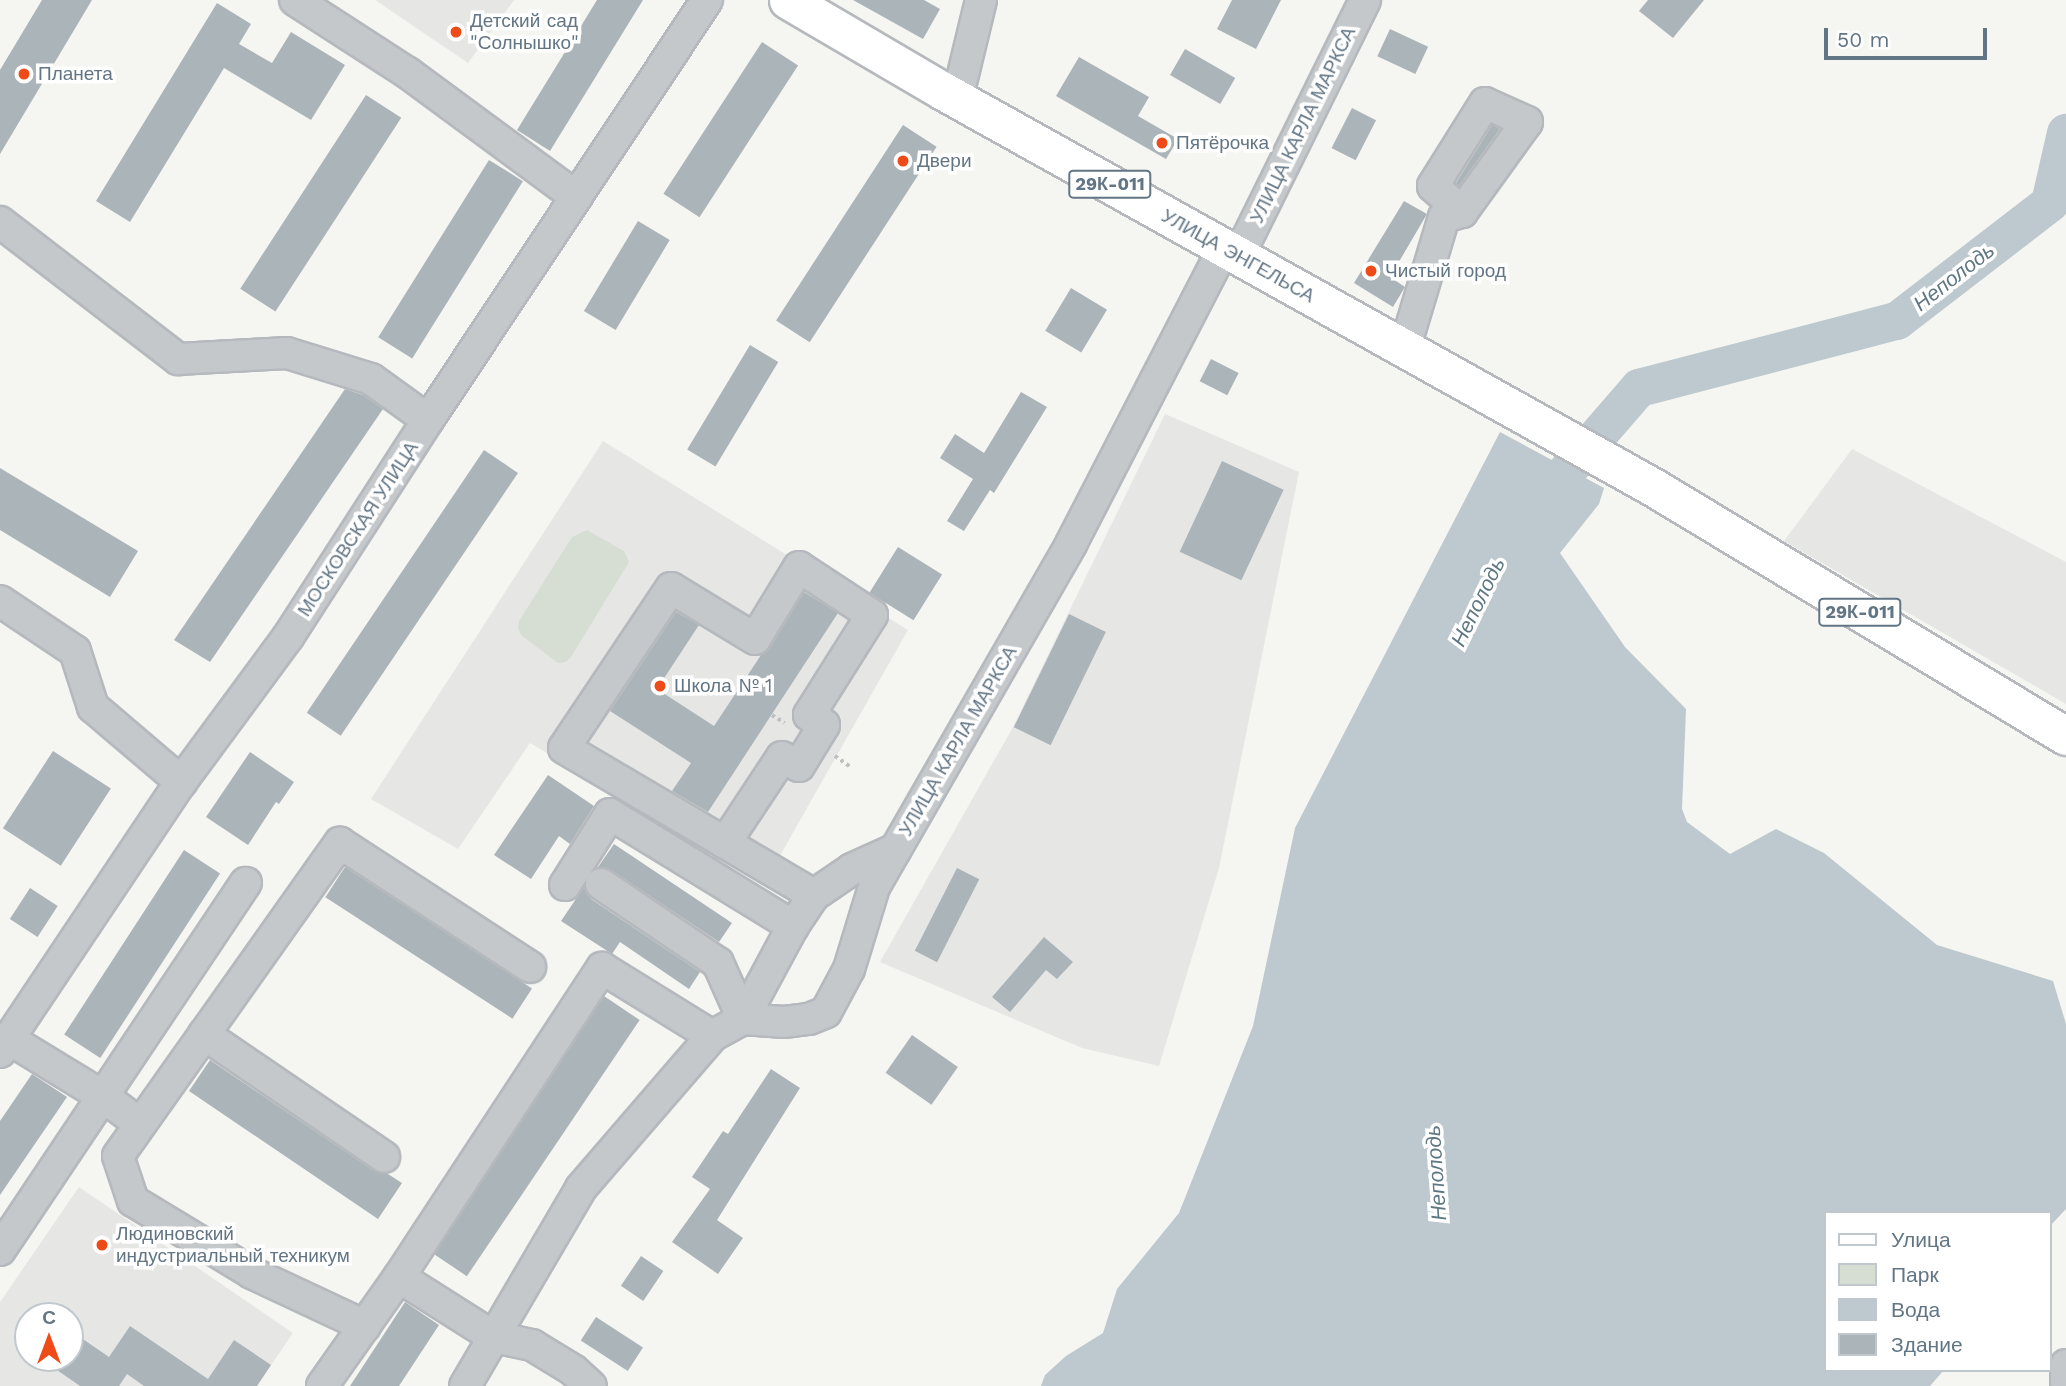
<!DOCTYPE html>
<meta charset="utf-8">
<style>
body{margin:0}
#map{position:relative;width:2066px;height:1386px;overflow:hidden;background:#f5f5f1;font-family:"Work Sans",sans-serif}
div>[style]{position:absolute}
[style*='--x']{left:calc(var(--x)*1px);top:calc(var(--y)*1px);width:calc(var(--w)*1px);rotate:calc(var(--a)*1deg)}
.built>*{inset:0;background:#e6e7e5}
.green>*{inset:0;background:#d6ddd2}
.water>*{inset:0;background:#bdc9ce}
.river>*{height:38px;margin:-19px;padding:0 19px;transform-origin:19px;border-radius:19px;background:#bdc9ce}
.building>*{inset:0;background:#abb4b9;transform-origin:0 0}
.path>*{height:3.5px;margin-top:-1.75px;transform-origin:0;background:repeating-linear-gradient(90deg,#bec0c2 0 3.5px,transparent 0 7px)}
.roads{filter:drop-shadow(2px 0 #b5b9bd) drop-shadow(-2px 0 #b5b9bd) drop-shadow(0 2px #b5b9bd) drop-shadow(0 -2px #b5b9bd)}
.minor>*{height:30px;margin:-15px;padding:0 15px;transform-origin:15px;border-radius:15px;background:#c4c8cb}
.major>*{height:37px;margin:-18.5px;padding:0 18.5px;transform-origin:18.5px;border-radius:18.5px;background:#fff}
.dots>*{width:19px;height:19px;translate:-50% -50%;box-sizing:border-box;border:4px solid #fff;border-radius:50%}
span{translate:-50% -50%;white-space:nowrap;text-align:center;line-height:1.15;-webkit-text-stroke:7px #fff;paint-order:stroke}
.shield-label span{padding:2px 5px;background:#fff;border:2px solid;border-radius:5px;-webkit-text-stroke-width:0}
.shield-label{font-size:18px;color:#627584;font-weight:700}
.poi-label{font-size:19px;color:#627584}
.left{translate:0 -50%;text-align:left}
.street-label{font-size:19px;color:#627584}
.water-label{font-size:21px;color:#5e7782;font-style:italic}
.legend{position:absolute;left:1824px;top:1211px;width:228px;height:161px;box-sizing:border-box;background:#fff;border:2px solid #c0c8ce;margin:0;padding:9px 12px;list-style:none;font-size:21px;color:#627584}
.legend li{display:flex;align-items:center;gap:14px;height:35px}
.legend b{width:35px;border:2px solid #c0c8ce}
.north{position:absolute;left:14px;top:1302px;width:70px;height:70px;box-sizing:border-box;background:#fff;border:2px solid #c0c8ce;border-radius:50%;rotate:0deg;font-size:19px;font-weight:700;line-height:28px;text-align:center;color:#627584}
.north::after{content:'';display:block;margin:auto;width:24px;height:32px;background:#ef4b18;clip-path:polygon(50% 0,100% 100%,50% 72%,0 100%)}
.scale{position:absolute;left:1824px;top:28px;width:163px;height:32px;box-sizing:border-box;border:4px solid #627584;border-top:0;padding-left:9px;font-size:21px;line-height:24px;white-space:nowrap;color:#627584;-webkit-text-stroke:5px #fff;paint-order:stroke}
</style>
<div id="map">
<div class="built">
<div style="clip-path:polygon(375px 0,514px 0,468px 63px)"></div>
<div style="clip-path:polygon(1165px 414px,1299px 472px,1219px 868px,1159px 1066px,1082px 1048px,880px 962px,1013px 727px)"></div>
<div style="clip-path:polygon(603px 441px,908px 630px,765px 882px,530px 743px,458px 849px,371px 799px)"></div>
<div style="clip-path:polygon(1852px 449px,2066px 562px,2066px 704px,1784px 541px)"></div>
<div style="clip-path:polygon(evenodd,79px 1187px,293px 1333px,257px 1386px,0 1386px,0 1302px,79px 1187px,28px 1316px,70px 1316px,70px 1358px,28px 1358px,28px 1316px)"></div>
</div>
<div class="green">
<div style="clip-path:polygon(587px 530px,624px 551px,629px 562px,571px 657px,566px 662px,558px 663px,522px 636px,518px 629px,519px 621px,572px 537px)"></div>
</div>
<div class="water">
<div style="clip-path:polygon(1500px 432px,1604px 488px,1599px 504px,1560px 553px,1625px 647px,1686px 709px,1682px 809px,1687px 822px,1730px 854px,1776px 829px,1824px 853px,1937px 945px,2053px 981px,2066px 1024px,2066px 1209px,2050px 1226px,2050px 1213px,1826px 1213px,1826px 1370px,1944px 1370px,1930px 1386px,1041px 1386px,1045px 1375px,1066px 1356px,1103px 1333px,1117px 1289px,1179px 1213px,1253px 1026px,1295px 828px)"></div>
</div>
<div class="river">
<div style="--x:1535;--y:508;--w:159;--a:-49.1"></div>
<div style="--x:1639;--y:388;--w:267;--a:-14.6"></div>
<div style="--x:1897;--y:321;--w:193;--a:-37.6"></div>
<div style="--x:2050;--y:203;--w:72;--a:-77.1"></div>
</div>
<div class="building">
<div style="clip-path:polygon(42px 0,92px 0,0 154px,0 70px)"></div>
<div style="clip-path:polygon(597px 0,643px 0,550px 151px,517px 130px)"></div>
<div style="clip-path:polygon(853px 0,924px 0,940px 9px,923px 39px)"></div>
<div style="clip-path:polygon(1232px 0,1281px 0,1256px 49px,1217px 29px)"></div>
<div style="clip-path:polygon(1648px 0,1704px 0,1673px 38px,1639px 11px)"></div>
<div style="clip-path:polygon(217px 3px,251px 24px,239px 44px,272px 63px,291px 32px,345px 65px,311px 120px,224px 68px,130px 222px,96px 201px)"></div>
<div style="left:1390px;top:29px;width:42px;height:30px;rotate:25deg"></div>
<div style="left:762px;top:42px;width:43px;height:181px;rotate:33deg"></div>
<div style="left:1185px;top:49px;width:58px;height:30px;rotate:30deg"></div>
<div style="clip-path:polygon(1079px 57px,1149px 97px,1138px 116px,1178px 139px,1166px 159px,1056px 96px)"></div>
<div style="left:366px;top:95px;width:42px;height:231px;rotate:33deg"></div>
<div style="left:1352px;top:108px;width:27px;height:45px;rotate:27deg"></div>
<div style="left:903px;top:125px;width:40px;height:233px;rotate:33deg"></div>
<div style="clip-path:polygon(1492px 125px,1500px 129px,1459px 186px,1456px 183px)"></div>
<div style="left:489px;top:160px;width:40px;height:209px;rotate:32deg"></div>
<div style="clip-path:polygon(1404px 201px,1427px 214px,1390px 277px,1405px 287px,1393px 307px,1354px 283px)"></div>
<div style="left:638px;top:221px;width:37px;height:105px;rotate:31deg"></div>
<div style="left:1071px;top:288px;width:42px;height:50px;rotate:31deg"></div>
<div style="left:750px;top:345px;width:33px;height:122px;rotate:31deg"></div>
<div style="left:1211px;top:359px;width:31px;height:25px;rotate:27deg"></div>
<div style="clip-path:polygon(345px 389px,363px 395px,383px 409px,210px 662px,174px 640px)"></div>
<div style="clip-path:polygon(1021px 392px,1047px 407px,994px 493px,990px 490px,964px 531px,947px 521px,973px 479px,940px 458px,955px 434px,984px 453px)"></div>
<div style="left:484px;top:450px;width:41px;height:317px;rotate:34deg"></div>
<div style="left:1222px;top:461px;width:68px;height:100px;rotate:25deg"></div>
<div style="clip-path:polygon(0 468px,138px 551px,110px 597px,0 530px)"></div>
<div style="left:898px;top:547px;width:52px;height:54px;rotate:32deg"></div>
<div style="clip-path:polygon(804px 592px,838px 613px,708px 812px,672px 791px,691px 763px,610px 711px,676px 612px,699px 625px,657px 689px,714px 726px,761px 655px,770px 648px)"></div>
<div style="left:1069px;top:614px;width:41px;height:126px;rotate:26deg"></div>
<div style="left:53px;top:751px;width:69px;height:92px;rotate:33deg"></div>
<div style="clip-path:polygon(250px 752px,294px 782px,279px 804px,276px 802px,248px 845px,206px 817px)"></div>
<div style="clip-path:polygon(548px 775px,594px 806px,570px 844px,559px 836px,531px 879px,494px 855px)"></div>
<div style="clip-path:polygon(614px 844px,732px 923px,719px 942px,611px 870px,598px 867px)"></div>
<div style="left:184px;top:850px;width:43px;height:220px;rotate:33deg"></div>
<div style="left:345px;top:867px;width:223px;height:36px;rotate:33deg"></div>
<div style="left:957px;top:868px;width:25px;height:93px;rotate:27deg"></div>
<div style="clip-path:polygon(584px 887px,591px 899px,700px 972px,689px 989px,620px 942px,612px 954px,561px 921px)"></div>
<div style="left:30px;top:888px;width:33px;height:37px;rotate:33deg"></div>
<div style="clip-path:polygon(1044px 937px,1073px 962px,1057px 979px,1046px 970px,1010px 1012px,992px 997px)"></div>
<div style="left:604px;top:996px;width:43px;height:309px;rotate:34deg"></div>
<div style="left:912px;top:1035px;width:56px;height:46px;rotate:35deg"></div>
<div style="clip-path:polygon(210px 1060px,374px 1171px,388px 1174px,402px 1183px,378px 1219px,189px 1091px)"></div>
<div style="clip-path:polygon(771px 1069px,800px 1088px,717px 1220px,743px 1238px,718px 1274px,672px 1242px,710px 1189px,692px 1177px,723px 1131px,728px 1134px)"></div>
<div style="clip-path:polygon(32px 1074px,67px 1097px,0 1195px,0 1121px)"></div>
<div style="left:641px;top:1256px;width:27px;height:36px;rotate:34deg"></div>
<div style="clip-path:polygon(405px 1302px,439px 1325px,399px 1386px,350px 1386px)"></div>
<div style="left:596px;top:1317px;width:56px;height:28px;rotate:33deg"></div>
<div style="clip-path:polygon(130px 1326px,208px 1379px,234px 1340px,271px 1365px,257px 1386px,144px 1386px,127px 1374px,119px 1386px,80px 1386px,54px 1368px,61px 1358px,70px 1358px,70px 1345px,77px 1335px,109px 1357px)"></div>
</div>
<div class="path">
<div style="--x:772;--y:715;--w:15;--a:32"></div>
<div style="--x:835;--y:756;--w:19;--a:35"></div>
</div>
<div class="roads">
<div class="minor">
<div style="--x:295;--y:0;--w:135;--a:32.9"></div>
<div style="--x:408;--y:73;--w:209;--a:36.4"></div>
<div style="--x:943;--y:91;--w:17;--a:-13"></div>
<div style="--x:960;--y:87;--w:89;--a:-76.4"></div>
<div style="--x:0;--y:222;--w:225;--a:37.6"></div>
<div style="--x:178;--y:359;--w:109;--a:-3.2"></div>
<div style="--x:287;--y:353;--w:88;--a:17.2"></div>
<div style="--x:371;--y:379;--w:70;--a:35.7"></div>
<div style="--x:1386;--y:337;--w:22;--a:0"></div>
<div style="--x:1408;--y:337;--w:125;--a:-73.3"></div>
<div style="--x:1444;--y:217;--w:19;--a:-16"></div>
<div style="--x:1462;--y:212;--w:111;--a:-54.2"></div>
<div style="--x:1527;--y:122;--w:46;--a:-155.7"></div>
<div style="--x:1485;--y:103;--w:98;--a:122.1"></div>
<div style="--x:1433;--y:186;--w:39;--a:42"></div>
<div style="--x:0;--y:601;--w:90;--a:33.7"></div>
<div style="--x:75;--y:651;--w:59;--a:72.2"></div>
<div style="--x:93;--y:707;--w:116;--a:40.4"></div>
<div style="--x:725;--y:843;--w:103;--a:-56.5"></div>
<div style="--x:782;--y:757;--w:19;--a:28"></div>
<div style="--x:799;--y:766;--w:48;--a:-58.6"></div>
<div style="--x:824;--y:725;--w:18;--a:-146"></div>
<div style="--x:809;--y:715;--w:118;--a:-57.8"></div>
<div style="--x:872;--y:615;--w:87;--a:-146.7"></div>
<div style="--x:799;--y:567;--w:84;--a:121.4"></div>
<div style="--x:755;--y:639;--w:98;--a:-148.7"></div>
<div style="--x:671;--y:588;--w:192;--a:123.8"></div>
<div style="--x:564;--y:748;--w:290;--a:30.5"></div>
<div style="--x:601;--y:884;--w:141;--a:34"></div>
<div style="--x:718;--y:963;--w:61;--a:65.9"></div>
<div style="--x:565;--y:885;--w:84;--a:-57.6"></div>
<div style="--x:610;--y:814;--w:215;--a:31.5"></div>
<div style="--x:743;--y:1019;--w:106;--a:-61.7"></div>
<div style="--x:793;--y:926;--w:37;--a:-56"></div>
<div style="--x:814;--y:895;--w:46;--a:-34.4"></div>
<div style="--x:852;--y:869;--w:48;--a:-24.4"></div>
<div style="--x:204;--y:1034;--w:218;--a:34.3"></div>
<div style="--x:9;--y:1039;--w:111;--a:31.4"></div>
<div style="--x:104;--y:1097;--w:45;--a:36.9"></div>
<div style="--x:0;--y:1052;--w:325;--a:-56.2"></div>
<div style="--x:181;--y:782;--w:180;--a:-53.6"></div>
<div style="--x:288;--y:637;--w:258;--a:-57.2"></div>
<div style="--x:428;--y:420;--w:504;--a:-56.4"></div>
<div style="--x:0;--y:1250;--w:442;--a:-56.2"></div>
<div style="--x:399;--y:1277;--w:370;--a:-56.7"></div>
<div style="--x:602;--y:968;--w:129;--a:31.7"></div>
<div style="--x:365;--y:1326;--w:125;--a:-154.9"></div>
<div style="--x:252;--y:1273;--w:139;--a:-148.8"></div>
<div style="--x:133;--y:1201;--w:47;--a:-108.4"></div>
<div style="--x:118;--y:1156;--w:384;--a:-54.7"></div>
<div style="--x:340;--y:843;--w:227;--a:33.1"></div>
<div style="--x:2066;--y:1365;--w:19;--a:90"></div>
<div style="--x:322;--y:1386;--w:133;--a:-54.8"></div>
<div style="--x:399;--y:1277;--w:112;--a:32.3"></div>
<div style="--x:494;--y:1337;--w:39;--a:12"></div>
<div style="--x:532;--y:1345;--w:48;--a:31.4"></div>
<div style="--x:573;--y:1370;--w:24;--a:42"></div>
<div style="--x:465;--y:1386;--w:229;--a:-59.6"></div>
<div style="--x:581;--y:1188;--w:201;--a:-49.2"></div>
<div style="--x:712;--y:1036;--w:35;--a:-29"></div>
<div style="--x:743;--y:1019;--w:41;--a:4.2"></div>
<div style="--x:784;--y:1022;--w:25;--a:-7"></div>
<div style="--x:809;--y:1019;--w:18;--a:-22"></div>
<div style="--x:826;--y:1012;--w:49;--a:-61.9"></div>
<div style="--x:849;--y:969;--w:86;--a:-73"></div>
<div style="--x:874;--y:887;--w:396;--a:-60.1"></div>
<div style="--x:1071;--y:544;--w:333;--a:-62.7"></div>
<div style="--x:1224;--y:248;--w:22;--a:-13"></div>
<div style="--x:1245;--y:243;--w:271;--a:-63.7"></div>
</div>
<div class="major">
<div style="--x:788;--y:0;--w:180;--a:30.4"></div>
<div style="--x:943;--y:91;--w:813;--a:29.15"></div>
<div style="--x:1653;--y:487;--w:482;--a:31.1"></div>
</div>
</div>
<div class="dots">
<div style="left:456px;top:32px;background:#ef4b18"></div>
<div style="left:24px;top:74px;background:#ef4b18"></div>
<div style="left:1162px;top:143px;background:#ef4b18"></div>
<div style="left:903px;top:161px;background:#ef4b18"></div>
<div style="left:1371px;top:271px;background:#ef4b18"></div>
<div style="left:660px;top:686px;background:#ef4b18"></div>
<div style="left:102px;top:1245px;background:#ef4b18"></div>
</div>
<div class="shield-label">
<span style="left:1110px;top:184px">29К-011</span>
<span style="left:1860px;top:612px">29К-011</span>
</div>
<div class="poi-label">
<span class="left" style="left:470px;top:32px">Детский сад<br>"Солнышко"</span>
<span class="left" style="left:38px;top:74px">Планета</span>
<span class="left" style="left:1176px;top:143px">Пятёрочка</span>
<span class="left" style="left:917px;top:161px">Двери</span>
<span class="left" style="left:1385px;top:271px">Чистый город</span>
<span class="left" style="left:674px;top:686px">Школа № 1</span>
<span class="left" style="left:116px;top:1245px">Людиновский<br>индустриальный техникум</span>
</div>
<div class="street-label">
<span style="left:1303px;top:125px;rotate:-64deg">УЛИЦА КАРЛА МАРКСА</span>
<span style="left:1238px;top:256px;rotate:29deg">УЛИЦА ЭНГЕЛЬСА</span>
<span style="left:358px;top:529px;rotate:-57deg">МОСКОВСКАЯ УЛИЦА</span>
<span style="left:958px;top:741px;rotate:-60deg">УЛИЦА КАРЛА МАРКСА</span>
</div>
<div class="water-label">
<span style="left:1954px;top:277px;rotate:-38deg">Неполодь</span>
<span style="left:1478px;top:602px;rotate:-64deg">Неполодь</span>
<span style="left:1436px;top:1173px;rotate:-94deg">Неполодь</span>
</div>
<ul class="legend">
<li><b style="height:9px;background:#fff"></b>Улица</li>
<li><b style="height:19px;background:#d6ddd2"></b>Парк</li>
<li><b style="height:19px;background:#bdc9ce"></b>Вода</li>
<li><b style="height:19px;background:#abb4b9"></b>Здание</li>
</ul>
<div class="north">С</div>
<div class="scale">50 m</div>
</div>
